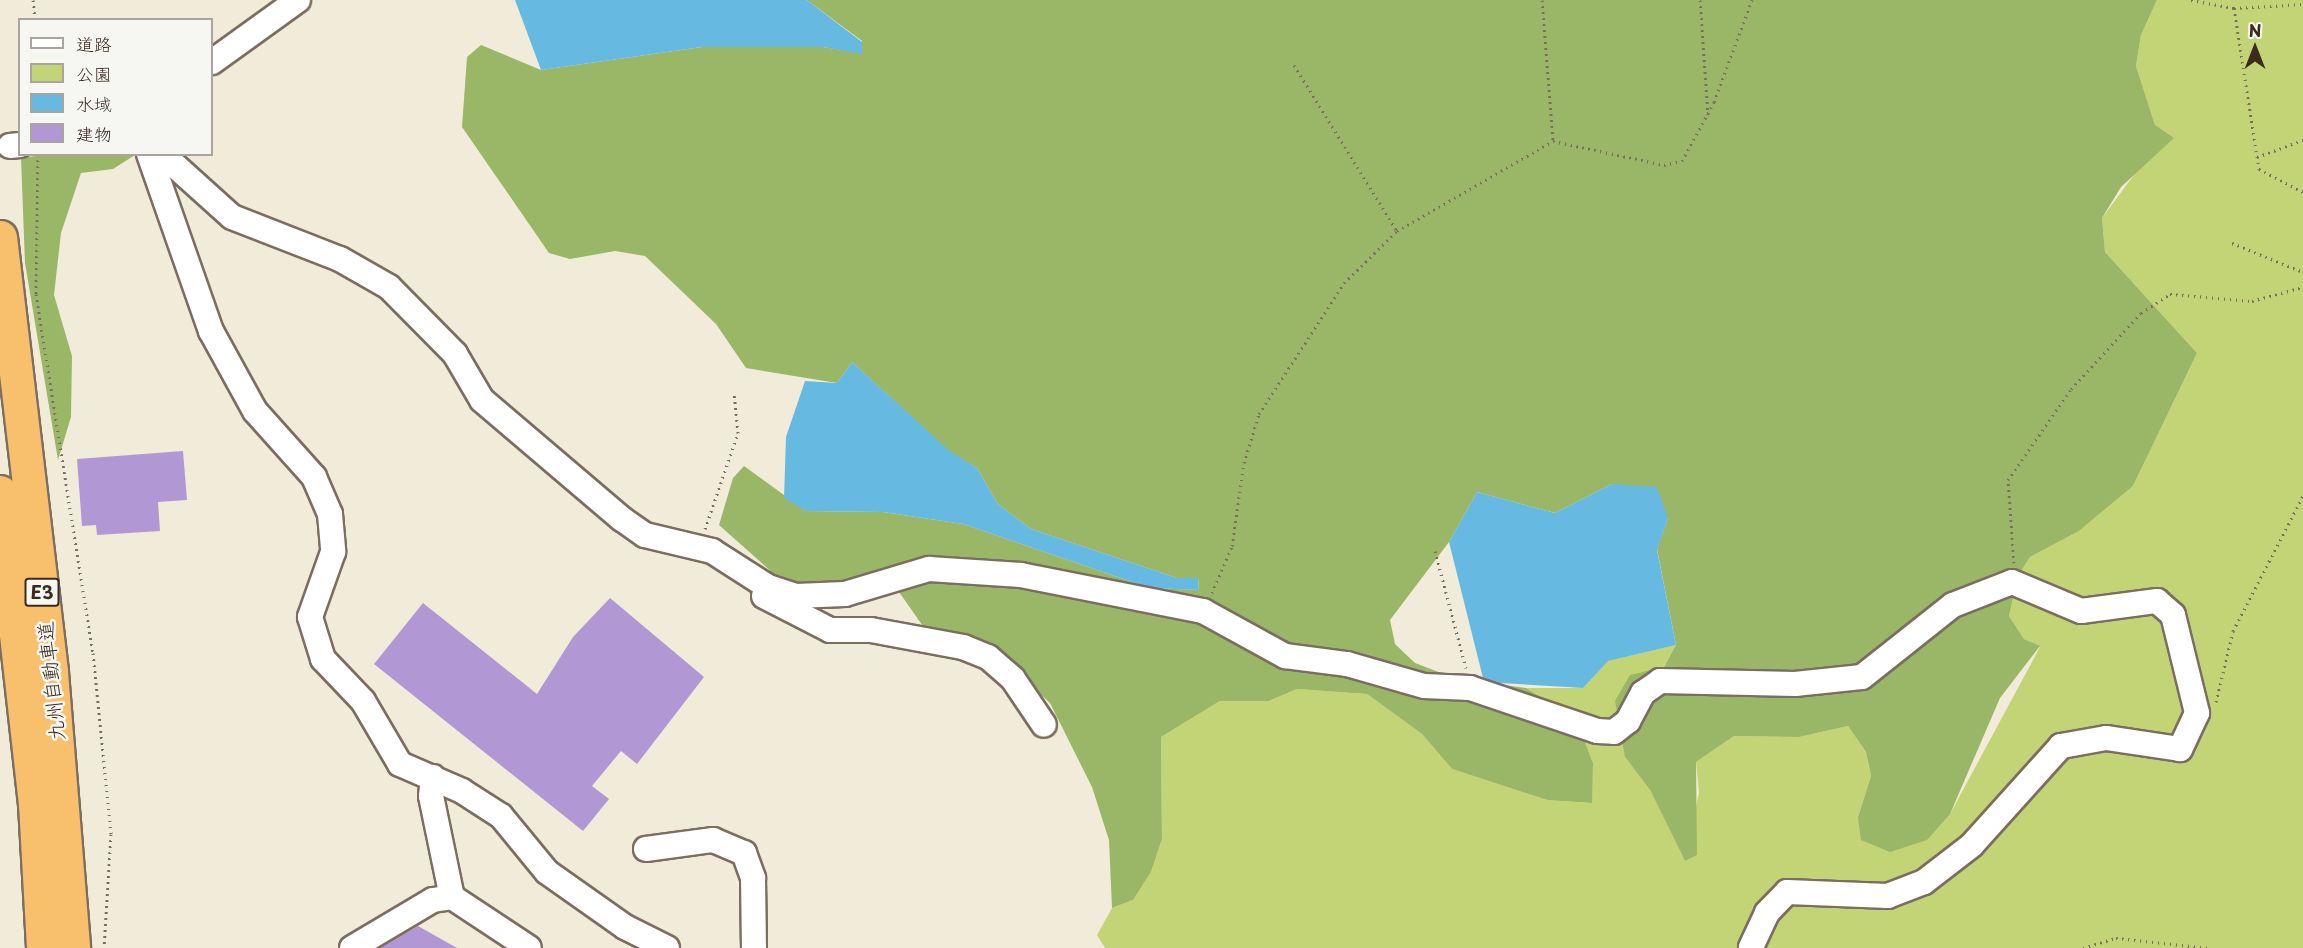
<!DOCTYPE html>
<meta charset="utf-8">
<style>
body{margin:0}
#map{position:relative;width:2303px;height:948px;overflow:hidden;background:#f1ecda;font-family:"Playpen Sans","Klee One",sans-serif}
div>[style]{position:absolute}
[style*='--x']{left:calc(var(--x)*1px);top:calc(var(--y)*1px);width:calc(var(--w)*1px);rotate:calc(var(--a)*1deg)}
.green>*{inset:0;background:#c3d476}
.forest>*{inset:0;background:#9ab667}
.water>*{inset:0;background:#66bae2}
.building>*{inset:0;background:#b297d5}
.path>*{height:3px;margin-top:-1.5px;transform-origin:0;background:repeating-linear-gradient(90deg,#7b6e60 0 1.5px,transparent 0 6px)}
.roads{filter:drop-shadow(2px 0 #7b6e60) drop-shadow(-2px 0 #7b6e60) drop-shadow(0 2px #7b6e60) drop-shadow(0 -2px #7b6e60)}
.minor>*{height:24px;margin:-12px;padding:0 12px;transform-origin:12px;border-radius:12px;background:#fff}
.highway>*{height:33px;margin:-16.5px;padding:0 16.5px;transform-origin:16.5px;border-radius:16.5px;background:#f8bf6c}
span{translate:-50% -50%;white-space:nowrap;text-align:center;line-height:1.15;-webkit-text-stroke:5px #f6f6f2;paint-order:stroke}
.shield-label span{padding:2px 4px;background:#f6f6f2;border:2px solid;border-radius:4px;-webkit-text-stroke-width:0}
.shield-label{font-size:18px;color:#3b2a1e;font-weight:700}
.street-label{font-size:20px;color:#3b2a1e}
.legend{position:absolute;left:18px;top:18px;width:195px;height:138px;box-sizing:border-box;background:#f6f6f2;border:2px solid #aba49d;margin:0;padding:8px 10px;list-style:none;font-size:18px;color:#3b2a1e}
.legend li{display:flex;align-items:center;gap:12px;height:30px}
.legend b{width:30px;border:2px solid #aba49d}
.north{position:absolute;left:2225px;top:18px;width:60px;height:60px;-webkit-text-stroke:4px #f6f6f2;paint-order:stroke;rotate:0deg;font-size:16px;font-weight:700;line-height:24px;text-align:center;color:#3b2a1e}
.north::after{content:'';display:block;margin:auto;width:21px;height:27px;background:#3b2a1e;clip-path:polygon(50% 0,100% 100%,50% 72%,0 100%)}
</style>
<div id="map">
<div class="green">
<div style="clip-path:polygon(2157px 0,2303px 0,2303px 948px,1105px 948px,1097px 935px,1112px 908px,1133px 900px,1151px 872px,1162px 839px,1161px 737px,1220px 701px,1269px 701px,1297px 689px,1367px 694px,1422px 734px,1452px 769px,1547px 800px,1591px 803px,1593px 763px,1576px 720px,1526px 688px,1583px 688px,1607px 661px,1676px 645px,1664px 667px,1630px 676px,1625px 757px,1650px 790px,1685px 861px,1699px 792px,1696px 762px,1734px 736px,1799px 737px,1848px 726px,1866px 752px,1871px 776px,1858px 817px,1950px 814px,2040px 647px,2024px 639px,2009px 616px,2018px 576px,2030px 557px,2079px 531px,2133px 486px,2197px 353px,2105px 252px,2102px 218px,2139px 168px,2155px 125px,2136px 66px,2141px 35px)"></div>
</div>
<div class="forest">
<div style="clip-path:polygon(807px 0,2157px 0,2141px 35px,2136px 66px,2155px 125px,2174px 138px,2121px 187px,2102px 218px,2105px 252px,2197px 353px,2133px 486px,2079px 531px,2030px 557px,2018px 576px,2009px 616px,2024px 639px,2040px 646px,2000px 698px,1950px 814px,1927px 840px,1890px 852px,1861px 840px,1858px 817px,1871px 776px,1866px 752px,1848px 726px,1799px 737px,1734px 736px,1696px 762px,1697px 855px,1685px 861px,1650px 790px,1625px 757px,1615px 701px,1630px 675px,1664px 667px,1676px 645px,1657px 549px,1668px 518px,1612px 484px,1555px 513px,1477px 492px,1449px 542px,1390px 620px,1395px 644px,1415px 663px,1457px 679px,1526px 688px,1576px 719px,1593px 763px,1592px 803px,1547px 800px,1452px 769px,1422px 734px,1367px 694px,1297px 689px,1269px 701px,1220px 701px,1161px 737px,1162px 839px,1151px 872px,1133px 900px,1112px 908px,1109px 840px,1092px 787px,1050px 703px,990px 646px,956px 633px,925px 629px,892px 582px,791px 589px,719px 525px,733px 478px,744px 466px,806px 511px,883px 512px,963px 524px,1150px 588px,1199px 590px,1198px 578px,1177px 578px,1031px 529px,998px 504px,977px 468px,951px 453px,852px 362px,837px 383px,746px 368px,716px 324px,645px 256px,615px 251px,570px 259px,549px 253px,462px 127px,467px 57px,481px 45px,541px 70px,702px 47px,823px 47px,862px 53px,862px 41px)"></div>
<div style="clip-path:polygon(42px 155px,135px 155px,113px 169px,81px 173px,61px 233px,54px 295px,72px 356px,71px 417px,58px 460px,25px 263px,21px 158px)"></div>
</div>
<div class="water">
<div style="clip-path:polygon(515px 0,807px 0,862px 42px,862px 54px,823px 47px,702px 47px,541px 70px)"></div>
<div style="clip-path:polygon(852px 362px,951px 452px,977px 468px,998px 504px,1031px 529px,1177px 578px,1198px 578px,1199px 590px,1150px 588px,963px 524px,883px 512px,806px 511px,784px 498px,786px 437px,805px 381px,837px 383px)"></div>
<div style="clip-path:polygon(1612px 484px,1657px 487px,1668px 518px,1657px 550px,1676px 645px,1608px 661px,1583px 688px,1484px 682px,1449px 542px,1477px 492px,1555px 513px)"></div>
</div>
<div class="building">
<div style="clip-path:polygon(183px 451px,187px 500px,158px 502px,160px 531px,97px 535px,96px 525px,82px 526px,77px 459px)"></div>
<div style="clip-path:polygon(610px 598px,704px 677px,637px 764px,621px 751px,592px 786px,609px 799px,583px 831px,374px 664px,423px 603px,537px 694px,573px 637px)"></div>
<div style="clip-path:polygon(418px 926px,457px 948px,380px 948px)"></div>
</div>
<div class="path">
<div style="--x:33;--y:0;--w:20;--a:84"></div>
<div style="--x:1542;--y:0;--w:141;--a:85.5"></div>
<div style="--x:1700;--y:0;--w:115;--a:86"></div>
<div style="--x:2191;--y:0;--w:44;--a:10.5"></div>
<div style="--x:2234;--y:8;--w:69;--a:-3.3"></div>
<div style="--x:2234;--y:8;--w:163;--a:81.2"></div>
<div style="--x:2259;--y:169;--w:50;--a:27.6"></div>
<div style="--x:1294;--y:65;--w:195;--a:58.2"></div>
<div style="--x:38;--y:154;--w:140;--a:90.8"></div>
<div style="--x:36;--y:294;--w:363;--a:81"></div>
<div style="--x:93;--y:653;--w:182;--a:84.3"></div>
<div style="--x:111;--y:834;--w:114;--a:93.5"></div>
<div style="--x:2257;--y:157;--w:49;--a:-20.3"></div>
<div style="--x:2232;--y:243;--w:77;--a:22.2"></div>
<div style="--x:705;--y:529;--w:102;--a:-71"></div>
<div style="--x:738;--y:433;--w:41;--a:-95.6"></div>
<div style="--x:1435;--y:551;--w:121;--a:75.2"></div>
<div style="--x:2014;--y:563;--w:83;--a:-94.1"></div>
<div style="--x:2008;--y:480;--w:111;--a:-55.3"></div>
<div style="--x:2071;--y:389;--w:103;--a:-47.4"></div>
<div style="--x:2141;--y:313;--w:35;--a:-33"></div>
<div style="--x:2170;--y:294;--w:82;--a:4.9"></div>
<div style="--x:2252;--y:301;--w:53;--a:-15.4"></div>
<div style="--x:1212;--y:593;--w:51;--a:-66.9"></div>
<div style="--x:1232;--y:546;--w:84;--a:-81.8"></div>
<div style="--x:1244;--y:463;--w:51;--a:-73"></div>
<div style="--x:1259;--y:414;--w:156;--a:-57"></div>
<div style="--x:1344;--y:283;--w:74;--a:-44.5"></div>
<div style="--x:1397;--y:231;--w:180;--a:-30"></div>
<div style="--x:1553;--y:141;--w:114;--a:12.2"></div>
<div style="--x:1664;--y:165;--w:18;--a:-13"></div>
<div style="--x:1682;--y:161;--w:67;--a:-61.5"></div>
<div style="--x:1714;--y:102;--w:109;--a:-69.6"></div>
<div style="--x:2216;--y:702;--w:73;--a:-76.5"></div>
<div style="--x:2233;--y:631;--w:152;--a:-62.6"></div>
<div style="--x:2083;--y:948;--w:34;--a:-17"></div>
<div style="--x:2116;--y:938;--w:95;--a:6.1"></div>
</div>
<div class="roads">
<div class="minor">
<div style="--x:212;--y:62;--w:106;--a:-35.8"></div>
<div style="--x:10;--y:146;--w:10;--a:-6"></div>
<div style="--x:149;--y:154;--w:188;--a:70.7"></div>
<div style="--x:211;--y:331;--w:91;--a:61.2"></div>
<div style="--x:255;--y:411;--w:89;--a:48.2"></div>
<div style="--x:314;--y:477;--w:40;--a:66.6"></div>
<div style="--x:330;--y:514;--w:38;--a:85"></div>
<div style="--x:333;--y:552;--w:69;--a:109.5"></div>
<div style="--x:310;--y:617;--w:44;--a:72.8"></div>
<div style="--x:323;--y:659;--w:58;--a:46.4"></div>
<div style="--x:363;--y:701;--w:73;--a:59.6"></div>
<div style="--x:400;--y:764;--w:68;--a:23.5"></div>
<div style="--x:462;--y:791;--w:46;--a:32.7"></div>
<div style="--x:501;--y:816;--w:72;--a:50.6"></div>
<div style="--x:547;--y:872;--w:95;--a:35.2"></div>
<div style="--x:625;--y:927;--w:47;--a:26.6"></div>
<div style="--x:162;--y:154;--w:94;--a:42"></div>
<div style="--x:232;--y:217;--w:116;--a:21.3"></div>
<div style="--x:340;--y:259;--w:56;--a:29.7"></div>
<div style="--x:389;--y:287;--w:94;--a:45.4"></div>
<div style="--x:455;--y:354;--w:53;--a:59.6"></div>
<div style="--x:482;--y:400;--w:184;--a:40.4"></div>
<div style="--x:622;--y:519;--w:28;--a:35"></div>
<div style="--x:645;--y:535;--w:69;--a:13.4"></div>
<div style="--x:712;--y:551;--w:67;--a:32.7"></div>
<div style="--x:768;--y:587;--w:29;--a:18"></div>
<div style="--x:796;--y:596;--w:49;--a:-2.3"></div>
<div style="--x:845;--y:594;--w:88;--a:-16.6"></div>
<div style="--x:929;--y:569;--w:92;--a:3.7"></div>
<div style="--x:1021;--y:575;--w:186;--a:11.2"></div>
<div style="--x:1203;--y:611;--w:94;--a:28.8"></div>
<div style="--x:1285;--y:656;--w:63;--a:7.4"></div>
<div style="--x:1347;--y:664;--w:80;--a:15.9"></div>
<div style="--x:1424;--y:686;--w:46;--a:2.5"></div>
<div style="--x:1470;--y:688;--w:134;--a:18.7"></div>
<div style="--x:1597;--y:731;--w:17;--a:3"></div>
<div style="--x:1614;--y:732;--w:18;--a:-38"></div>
<div style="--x:1628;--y:721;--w:32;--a:-62"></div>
<div style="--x:1643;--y:693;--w:21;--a:-35"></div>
<div style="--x:1660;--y:681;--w:135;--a:1.3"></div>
<div style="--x:1795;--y:684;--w:67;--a:-6"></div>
<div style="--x:1862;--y:677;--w:116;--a:-38.4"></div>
<div style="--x:1953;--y:605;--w:63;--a:-21.3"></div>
<div style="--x:2012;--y:582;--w:75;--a:22.8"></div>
<div style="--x:2081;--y:611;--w:77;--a:-7.5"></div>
<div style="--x:2157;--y:601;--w:21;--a:41"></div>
<div style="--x:2173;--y:615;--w:101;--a:76.2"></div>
<div style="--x:2197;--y:713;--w:40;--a:115"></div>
<div style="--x:2180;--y:749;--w:75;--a:-171.5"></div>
<div style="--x:2106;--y:738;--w:46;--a:169.9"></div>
<div style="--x:2061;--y:746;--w:133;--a:132"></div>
<div style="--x:1972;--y:845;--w:61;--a:142.4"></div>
<div style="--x:1924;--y:882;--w:39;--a:159"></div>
<div style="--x:1888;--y:896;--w:101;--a:-177.7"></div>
<div style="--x:1787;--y:892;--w:29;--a:134"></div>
<div style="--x:1767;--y:913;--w:38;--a:115"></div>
<div style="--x:764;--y:596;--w:74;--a:27.3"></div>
<div style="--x:830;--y:630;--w:41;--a:0"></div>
<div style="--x:871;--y:630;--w:94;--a:10.5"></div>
<div style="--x:963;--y:647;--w:27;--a:22"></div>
<div style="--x:988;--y:657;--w:33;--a:41"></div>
<div style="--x:1013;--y:679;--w:55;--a:56"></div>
<div style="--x:433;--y:777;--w:19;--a:96"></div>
<div style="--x:431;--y:796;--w:103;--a:78.3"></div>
<div style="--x:646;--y:849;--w:68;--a:-7.7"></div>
<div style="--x:713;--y:840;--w:34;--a:23"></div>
<div style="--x:744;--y:853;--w:27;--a:70"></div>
<div style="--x:753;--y:878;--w:70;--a:89.2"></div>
<div style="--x:352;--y:948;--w:94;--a:-30.7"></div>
<div style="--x:433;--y:900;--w:19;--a:-9"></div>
<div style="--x:452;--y:897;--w:92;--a:33.5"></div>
</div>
<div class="highway">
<div style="--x:0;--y:237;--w:438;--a:83.3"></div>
<div style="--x:51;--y:672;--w:277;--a:85.4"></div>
<div style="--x:0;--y:492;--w:314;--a:83.6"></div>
<div style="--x:35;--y:804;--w:144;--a:86.8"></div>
</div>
</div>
<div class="shield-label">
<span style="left:42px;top:592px">E3</span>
</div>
<div class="street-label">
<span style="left:51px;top:681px;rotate:-96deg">九州自動車道</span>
</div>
<ul class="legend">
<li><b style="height:8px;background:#fff"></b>道路</li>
<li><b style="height:16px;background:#c3d476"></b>公園</li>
<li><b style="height:16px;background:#66bae2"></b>水域</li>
<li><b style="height:16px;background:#b297d5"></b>建物</li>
</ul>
<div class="north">N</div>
</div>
